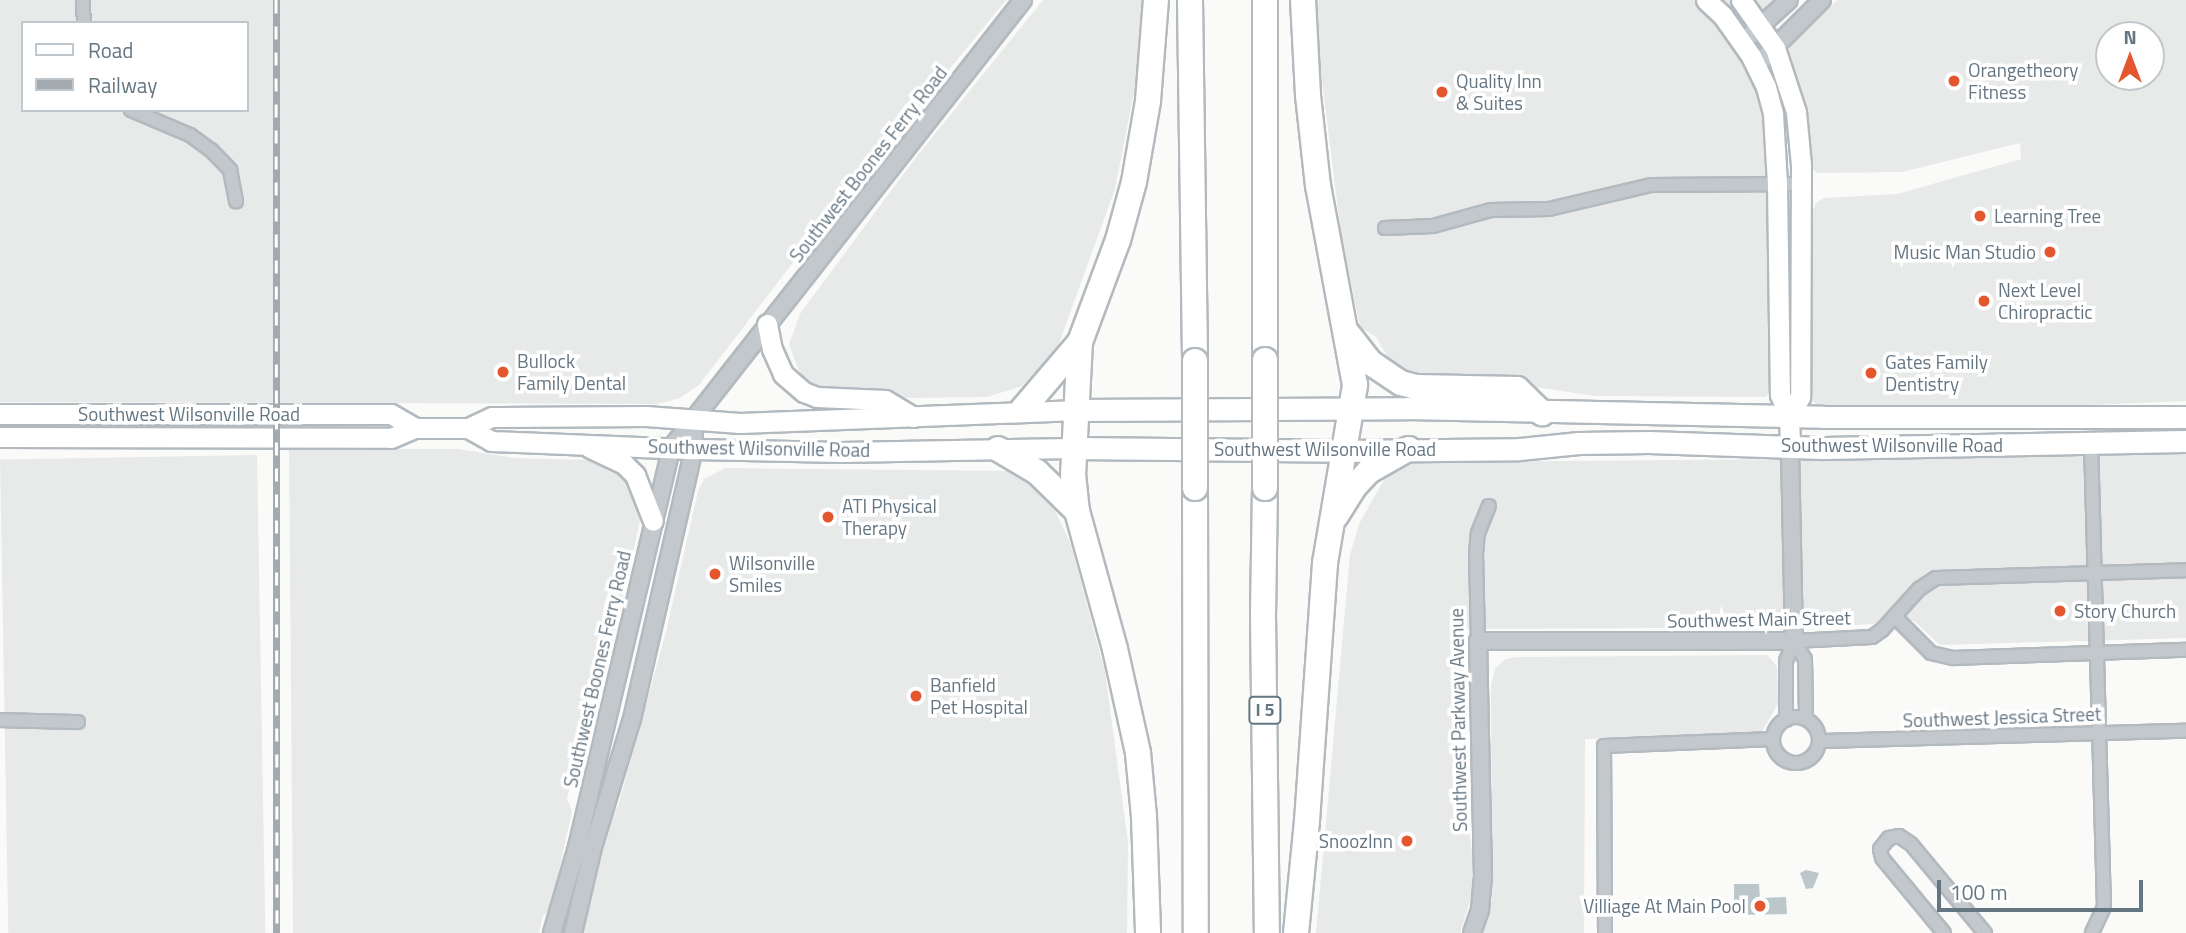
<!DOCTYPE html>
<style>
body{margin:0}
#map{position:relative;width:2186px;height:933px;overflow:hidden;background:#fafaf8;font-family:"Titillium Web",sans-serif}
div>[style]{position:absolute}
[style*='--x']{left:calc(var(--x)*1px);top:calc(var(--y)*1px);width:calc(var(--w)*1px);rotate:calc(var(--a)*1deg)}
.built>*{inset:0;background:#e8e9e9;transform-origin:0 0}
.water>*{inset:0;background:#bbc7cb}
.roads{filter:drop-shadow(2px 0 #b3babf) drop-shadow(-2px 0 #b3babf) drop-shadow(0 2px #b3babf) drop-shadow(0 -2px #b3babf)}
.minor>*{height:12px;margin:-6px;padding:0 6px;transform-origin:6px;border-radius:6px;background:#c3c8cc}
.minor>.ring{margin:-6px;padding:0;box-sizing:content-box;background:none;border:12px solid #c3c8cc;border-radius:50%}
.tertiary>*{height:16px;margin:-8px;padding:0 8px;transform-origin:8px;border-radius:8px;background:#c3c8cc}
.secondary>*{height:19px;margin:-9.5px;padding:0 9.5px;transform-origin:9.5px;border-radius:9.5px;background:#fff}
.primary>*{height:21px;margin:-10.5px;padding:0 10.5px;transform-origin:10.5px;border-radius:10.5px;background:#fff}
.motorway>*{height:24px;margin:-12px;padding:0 12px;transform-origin:12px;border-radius:12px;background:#fff}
.rail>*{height:7px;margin-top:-3.5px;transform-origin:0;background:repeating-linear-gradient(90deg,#fff 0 13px,#a2aab0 0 26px);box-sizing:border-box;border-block:2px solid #a2aab0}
.bridges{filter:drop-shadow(2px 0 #b4b9bd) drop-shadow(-2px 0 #b4b9bd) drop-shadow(0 2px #b4b9bd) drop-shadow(0 -2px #b4b9bd)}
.motorway-bridge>*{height:24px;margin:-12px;padding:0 12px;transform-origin:12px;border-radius:12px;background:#fff}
.dots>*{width:19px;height:19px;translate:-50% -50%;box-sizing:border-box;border:4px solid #fff;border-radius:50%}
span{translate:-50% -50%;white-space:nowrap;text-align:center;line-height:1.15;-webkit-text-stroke:7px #fff;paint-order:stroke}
.shield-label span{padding:2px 5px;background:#fff;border:2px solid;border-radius:5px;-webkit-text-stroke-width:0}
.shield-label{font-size:18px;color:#657683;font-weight:700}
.poi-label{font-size:19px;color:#657683}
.left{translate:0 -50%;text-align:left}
.right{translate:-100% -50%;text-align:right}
.street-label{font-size:19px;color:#657683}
.legend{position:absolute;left:21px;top:21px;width:228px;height:91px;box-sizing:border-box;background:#fff;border:2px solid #c1c8cd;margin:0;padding:9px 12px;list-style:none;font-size:21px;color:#657683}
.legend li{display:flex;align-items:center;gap:14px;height:35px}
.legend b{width:35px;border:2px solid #c1c8cd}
.north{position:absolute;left:2095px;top:21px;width:70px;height:70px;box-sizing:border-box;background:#fff;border:2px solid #c1c8cd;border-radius:50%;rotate:0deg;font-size:19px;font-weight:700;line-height:28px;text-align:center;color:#657683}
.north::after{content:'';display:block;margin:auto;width:24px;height:32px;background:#e4572e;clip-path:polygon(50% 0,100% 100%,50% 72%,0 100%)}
.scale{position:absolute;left:1937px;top:880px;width:206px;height:32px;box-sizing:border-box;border:4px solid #657683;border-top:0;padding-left:9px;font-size:21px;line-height:24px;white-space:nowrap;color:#657683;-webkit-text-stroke:5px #fff;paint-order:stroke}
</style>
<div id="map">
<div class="built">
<div style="clip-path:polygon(evenodd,0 0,1006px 0,821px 226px,699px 385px,680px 398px,657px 404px,0 402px,0 0,23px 23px,247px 23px,247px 110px,23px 110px,23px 23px)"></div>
<div style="clip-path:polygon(1043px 0,1148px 0,1145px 36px,1115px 189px,1057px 349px,1022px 386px,987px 397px,911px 398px,836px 393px,815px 385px,800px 374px,789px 344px,801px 312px,917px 156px)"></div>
<div style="clip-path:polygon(1317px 0,1781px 0,1734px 40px,1752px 69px,1770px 135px,1770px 391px,1766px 397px,1596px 396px,1520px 385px,1420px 382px,1389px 369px,1386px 354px,1376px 337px,1360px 327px,1341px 234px,1320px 64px)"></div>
<div style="clip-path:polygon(evenodd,1837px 0,2186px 0,2186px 401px,2023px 408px,1822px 407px,1813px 402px,1809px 392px,1811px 215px,1816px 203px,1824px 198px,1897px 194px,2021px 159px,2020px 143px,1902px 172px,1817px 173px,1813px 170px,1804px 100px,1788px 54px,1791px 45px,1837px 0,2109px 35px,2151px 35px,2151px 77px,2109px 77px,2109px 35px)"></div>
<div style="clip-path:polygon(289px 449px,458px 449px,514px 458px,592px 460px,607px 462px,621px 470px,642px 502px,640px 521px,589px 744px,578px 751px,567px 799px,572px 811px,550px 911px,543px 915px,539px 933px,293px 933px)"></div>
<div style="clip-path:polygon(2186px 450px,2186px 638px,1940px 645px,1914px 621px,1827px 627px,1463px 629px,1464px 822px,1470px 834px,1472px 855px,1472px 894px,1460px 933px,1316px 933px,1350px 555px,1359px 524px,1386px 476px,1405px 466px,1423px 462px,1821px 459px)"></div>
<div style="left:257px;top:455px;width:478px;height:257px;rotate:89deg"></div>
<div style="clip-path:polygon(725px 468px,1015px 471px,1046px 491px,1071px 545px,1105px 672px,1128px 842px,1127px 933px,579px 933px,603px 832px,618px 806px,666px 632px,698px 491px,704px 479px)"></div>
<div style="clip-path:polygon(1767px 655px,1777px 666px,1778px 704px,1760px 735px,1585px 739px,1584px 933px,1482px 933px,1492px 900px,1491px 686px,1495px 669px,1504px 660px,1515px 657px)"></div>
</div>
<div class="water">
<div style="clip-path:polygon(1806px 870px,1819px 873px,1813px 888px,1806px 889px,1800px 873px)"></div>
<div style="clip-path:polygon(1734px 884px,1759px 884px,1760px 898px,1786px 897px,1787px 914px,1734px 915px)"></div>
</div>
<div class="roads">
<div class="minor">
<div style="--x:83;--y:0;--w:23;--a:88"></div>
<div style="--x:131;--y:110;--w:64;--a:23"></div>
<div style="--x:190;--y:135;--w:26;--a:36"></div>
<div style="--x:211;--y:150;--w:28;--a:46"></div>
<div style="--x:230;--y:170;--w:32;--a:79"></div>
<div style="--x:1385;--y:228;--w:48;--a:-2.4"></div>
<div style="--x:1433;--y:226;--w:60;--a:-15.4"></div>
<div style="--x:1491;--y:210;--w:58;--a:-1"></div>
<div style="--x:1549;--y:209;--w:105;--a:-13.2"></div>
<div style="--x:1651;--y:185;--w:150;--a:-0.4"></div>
<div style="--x:2091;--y:442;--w:465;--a:88.4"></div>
<div style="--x:2104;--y:907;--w:29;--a:115"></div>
<div style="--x:1895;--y:617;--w:51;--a:45"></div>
<div style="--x:1931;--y:653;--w:23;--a:13"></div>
<div style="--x:1953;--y:658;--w:233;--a:-2"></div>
<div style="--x:1478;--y:641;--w:87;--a:-91.3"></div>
<div style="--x:1476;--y:554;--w:21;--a:-85"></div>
<div style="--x:1478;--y:533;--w:29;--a:-68"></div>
<div style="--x:1794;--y:641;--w:78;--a:-2.9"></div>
<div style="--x:1872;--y:637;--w:12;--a:-35"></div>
<div style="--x:1882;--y:630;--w:55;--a:-47.9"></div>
<div style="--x:1919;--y:589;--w:20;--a:-33"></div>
<div style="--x:1936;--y:578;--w:250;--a:-1.8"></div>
<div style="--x:1794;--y:641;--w:21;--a:59"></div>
<div style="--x:1805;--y:659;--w:60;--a:89"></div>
<div class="ring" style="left:1773px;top:717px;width:34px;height:34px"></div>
<div style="--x:0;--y:720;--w:78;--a:1.5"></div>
<div style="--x:1786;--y:720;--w:59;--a:-90"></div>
<div style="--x:1786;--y:661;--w:22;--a:-68"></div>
<div style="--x:1820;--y:741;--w:366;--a:-1.6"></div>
<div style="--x:1605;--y:933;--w:187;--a:-90.3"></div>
<div style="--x:1604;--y:746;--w:169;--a:-2.4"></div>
<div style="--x:1944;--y:933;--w:97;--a:-129.6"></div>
<div style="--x:1882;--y:858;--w:9;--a:-103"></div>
<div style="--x:1880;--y:849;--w:14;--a:-51"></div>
<div style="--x:1889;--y:838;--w:10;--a:-11"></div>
<div style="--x:1899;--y:836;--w:14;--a:34"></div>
<div style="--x:1911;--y:844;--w:116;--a:50.3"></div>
</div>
<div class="tertiary">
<div style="--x:1743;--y:42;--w:62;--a:-42.4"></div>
<div style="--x:1757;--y:65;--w:92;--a:-45"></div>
<div style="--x:552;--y:933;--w:90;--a:-73.8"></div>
<div style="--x:577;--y:847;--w:410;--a:-76.7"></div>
<div style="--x:671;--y:448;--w:570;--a:-51.84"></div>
<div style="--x:573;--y:933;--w:88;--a:-76.9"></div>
<div style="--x:593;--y:847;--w:134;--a:-73.1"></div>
<div style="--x:632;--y:719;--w:277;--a:-77.1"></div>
<div style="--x:694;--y:449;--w:30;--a:-92"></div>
<div style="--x:1472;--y:933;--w:24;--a:-71"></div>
<div style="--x:1480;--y:910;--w:32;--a:-85"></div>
<div style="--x:1483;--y:878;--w:237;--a:-91.2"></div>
<div style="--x:1478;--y:641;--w:316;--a:0"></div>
<div style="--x:1794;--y:641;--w:195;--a:-91.2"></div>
</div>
<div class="secondary">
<div style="--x:1706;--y:0;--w:23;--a:43"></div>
<div style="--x:1723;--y:16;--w:49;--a:55"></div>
<div style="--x:1751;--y:56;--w:34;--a:64"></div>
<div style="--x:1766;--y:87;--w:28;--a:75"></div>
<div style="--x:1773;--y:114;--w:70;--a:86.7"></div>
<div style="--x:1777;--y:184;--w:211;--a:89.2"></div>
<div style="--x:1780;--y:395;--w:22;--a:66"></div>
<div style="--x:1789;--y:415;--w:31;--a:88"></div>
<div style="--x:1741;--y:0;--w:59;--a:54.7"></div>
<div style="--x:1775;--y:48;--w:67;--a:71.8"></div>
<div style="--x:1796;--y:112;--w:53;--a:84.6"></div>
<div style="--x:1801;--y:165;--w:232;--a:90.2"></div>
<div style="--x:1800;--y:397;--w:21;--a:121"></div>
<div style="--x:767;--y:324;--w:25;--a:79"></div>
<div style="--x:772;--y:349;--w:27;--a:66"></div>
<div style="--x:783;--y:374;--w:28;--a:41"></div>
<div style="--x:804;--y:392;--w:14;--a:21"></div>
<div style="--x:817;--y:397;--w:68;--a:2.5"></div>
<div style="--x:885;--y:400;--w:33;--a:31"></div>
<div style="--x:0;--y:414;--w:391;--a:0"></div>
<div style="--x:391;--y:414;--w:28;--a:30"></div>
<div style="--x:468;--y:428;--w:26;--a:29"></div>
<div style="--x:491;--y:441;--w:203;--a:2.3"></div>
<div style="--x:694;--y:449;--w:147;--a:1.2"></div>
<div style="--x:841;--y:452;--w:233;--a:-1"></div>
<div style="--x:0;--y:437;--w:391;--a:0.1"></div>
<div style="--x:391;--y:438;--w:26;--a:-23"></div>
<div style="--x:415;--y:428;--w:53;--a:0"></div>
<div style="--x:468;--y:428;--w:26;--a:-25"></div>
<div style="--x:492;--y:417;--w:154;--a:-0.4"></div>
<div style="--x:646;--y:416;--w:94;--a:4.3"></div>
<div style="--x:740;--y:423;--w:337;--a:-2.2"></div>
<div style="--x:590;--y:448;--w:38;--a:25"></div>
<div style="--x:624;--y:464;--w:16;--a:45"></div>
<div style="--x:635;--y:475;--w:49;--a:68.6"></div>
</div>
<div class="primary">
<div style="--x:1077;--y:410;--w:330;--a:-0.3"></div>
<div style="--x:1407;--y:408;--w:416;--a:1.2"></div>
<div style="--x:1823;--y:417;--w:363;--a:0"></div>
<div style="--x:1074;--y:448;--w:268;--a:0.6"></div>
<div style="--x:1342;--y:451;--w:177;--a:-0.6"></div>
<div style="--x:1519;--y:449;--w:60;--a:-5.7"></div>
<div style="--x:1579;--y:443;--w:70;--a:-0.8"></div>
<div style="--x:1649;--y:442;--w:173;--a:2"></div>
<div style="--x:1822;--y:448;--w:364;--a:-1.1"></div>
</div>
<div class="motorway">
<div style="--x:1190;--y:0;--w:361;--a:89.2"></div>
<div style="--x:1265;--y:0;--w:360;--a:90"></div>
<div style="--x:1348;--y:334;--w:37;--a:52"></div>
<div style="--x:1371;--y:363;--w:36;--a:34"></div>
<div style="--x:1401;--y:383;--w:16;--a:15"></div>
<div style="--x:1416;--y:387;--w:101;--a:1.1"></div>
<div style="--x:1517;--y:389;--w:35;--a:44"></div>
<div style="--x:1080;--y:342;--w:132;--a:93"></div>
<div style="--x:1073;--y:474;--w:37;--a:84"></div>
<div style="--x:1077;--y:511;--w:143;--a:74.6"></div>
<div style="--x:1115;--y:649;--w:107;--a:77.5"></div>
<div style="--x:1138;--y:753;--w:64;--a:84.6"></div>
<div style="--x:1144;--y:817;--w:116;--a:88"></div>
<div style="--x:1022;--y:410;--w:89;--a:-49.5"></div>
<div style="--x:1080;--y:342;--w:109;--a:-69.6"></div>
<div style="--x:1118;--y:240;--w:60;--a:-74.6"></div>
<div style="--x:1134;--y:182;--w:82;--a:-80.2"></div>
<div style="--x:1148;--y:101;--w:101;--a:-85.5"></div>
<div style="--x:998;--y:449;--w:45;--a:30.5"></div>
<div style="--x:1037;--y:472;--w:56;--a:44.3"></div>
<div style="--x:1195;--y:488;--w:445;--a:89.9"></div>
<div style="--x:1265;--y:488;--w:126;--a:90.9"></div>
<div style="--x:1263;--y:614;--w:319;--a:89.3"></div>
<div style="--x:1336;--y:516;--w:34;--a:-58"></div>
<div style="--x:1354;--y:487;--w:22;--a:-47"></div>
<div style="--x:1369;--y:471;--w:45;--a:-29.4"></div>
<div style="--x:1296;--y:933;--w:113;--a:-84.4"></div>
<div style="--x:1307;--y:821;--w:259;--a:-86"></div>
<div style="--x:1325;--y:563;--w:181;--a:-80.4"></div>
<div style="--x:1355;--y:385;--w:202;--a:-100.5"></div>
<div style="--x:1318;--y:186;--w:92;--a:-96.3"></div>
<div style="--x:1308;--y:95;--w:95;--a:-93"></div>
</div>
</div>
<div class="rail">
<div style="--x:276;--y:0;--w:933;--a:89.94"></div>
</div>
<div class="bridges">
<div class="motorway-bridge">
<div style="--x:1195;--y:361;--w:127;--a:90"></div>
<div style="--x:1265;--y:488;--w:128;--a:-90"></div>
</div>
</div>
<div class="dots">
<div style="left:1954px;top:81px;background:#e4572e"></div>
<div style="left:1442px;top:92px;background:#e4572e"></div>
<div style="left:1980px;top:216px;background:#e4572e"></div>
<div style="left:2050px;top:252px;background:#e4572e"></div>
<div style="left:1984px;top:301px;background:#e4572e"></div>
<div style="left:503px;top:372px;background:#e4572e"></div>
<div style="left:1871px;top:373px;background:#e4572e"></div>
<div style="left:828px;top:517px;background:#e4572e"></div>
<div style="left:715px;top:574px;background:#e4572e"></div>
<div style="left:2060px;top:611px;background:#e4572e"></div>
<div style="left:916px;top:696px;background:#e4572e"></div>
<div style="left:1407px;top:841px;background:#e4572e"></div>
<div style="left:1760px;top:906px;background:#e4572e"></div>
</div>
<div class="shield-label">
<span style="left:1265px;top:710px">I 5</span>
</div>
<div class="poi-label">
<span class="left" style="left:1968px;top:81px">Orangetheory<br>Fitness</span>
<span class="left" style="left:1456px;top:92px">Quality Inn<br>&amp; Suites</span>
<span class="left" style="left:1994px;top:216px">Learning Tree</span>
<span class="right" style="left:2036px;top:252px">Music Man Studio</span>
<span class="left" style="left:1998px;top:301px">Next Level<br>Chiropractic</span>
<span class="left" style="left:517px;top:372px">Bullock<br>Family Dental</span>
<span class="left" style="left:1885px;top:373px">Gates Family<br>Dentistry</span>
<span class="left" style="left:842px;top:517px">ATI Physical<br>Therapy</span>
<span class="left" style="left:729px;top:574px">Wilsonville<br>Smiles</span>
<span class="left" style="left:2074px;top:611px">Story Church</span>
<span class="left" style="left:930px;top:696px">Banfield<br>Pet Hospital</span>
<span class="right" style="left:1393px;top:841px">SnoozInn</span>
<span class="right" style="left:1746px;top:906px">Villiage At Main Pool</span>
</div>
<div class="street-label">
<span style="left:868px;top:164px;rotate:-52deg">Southwest Boones Ferry Road</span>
<span style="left:189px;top:414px">Southwest Wilsonville Road</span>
<span style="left:1892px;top:445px">Southwest Wilsonville Road</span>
<span style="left:759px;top:448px;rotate:1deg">Southwest Wilsonville Road</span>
<span style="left:1325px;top:449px">Southwest Wilsonville Road</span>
<span style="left:1759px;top:619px;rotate:-1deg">Southwest Main Street</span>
<span style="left:597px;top:669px;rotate:-77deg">Southwest Boones Ferry Road</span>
<span style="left:2002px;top:717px;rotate:-2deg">Southwest Jessica Street</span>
<span style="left:1458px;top:720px;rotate:-91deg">Southwest Parkway Avenue</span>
</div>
<ul class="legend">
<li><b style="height:9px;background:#fff"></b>Road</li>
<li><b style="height:9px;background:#a2aab0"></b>Railway</li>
</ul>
<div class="north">N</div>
<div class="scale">100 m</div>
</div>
